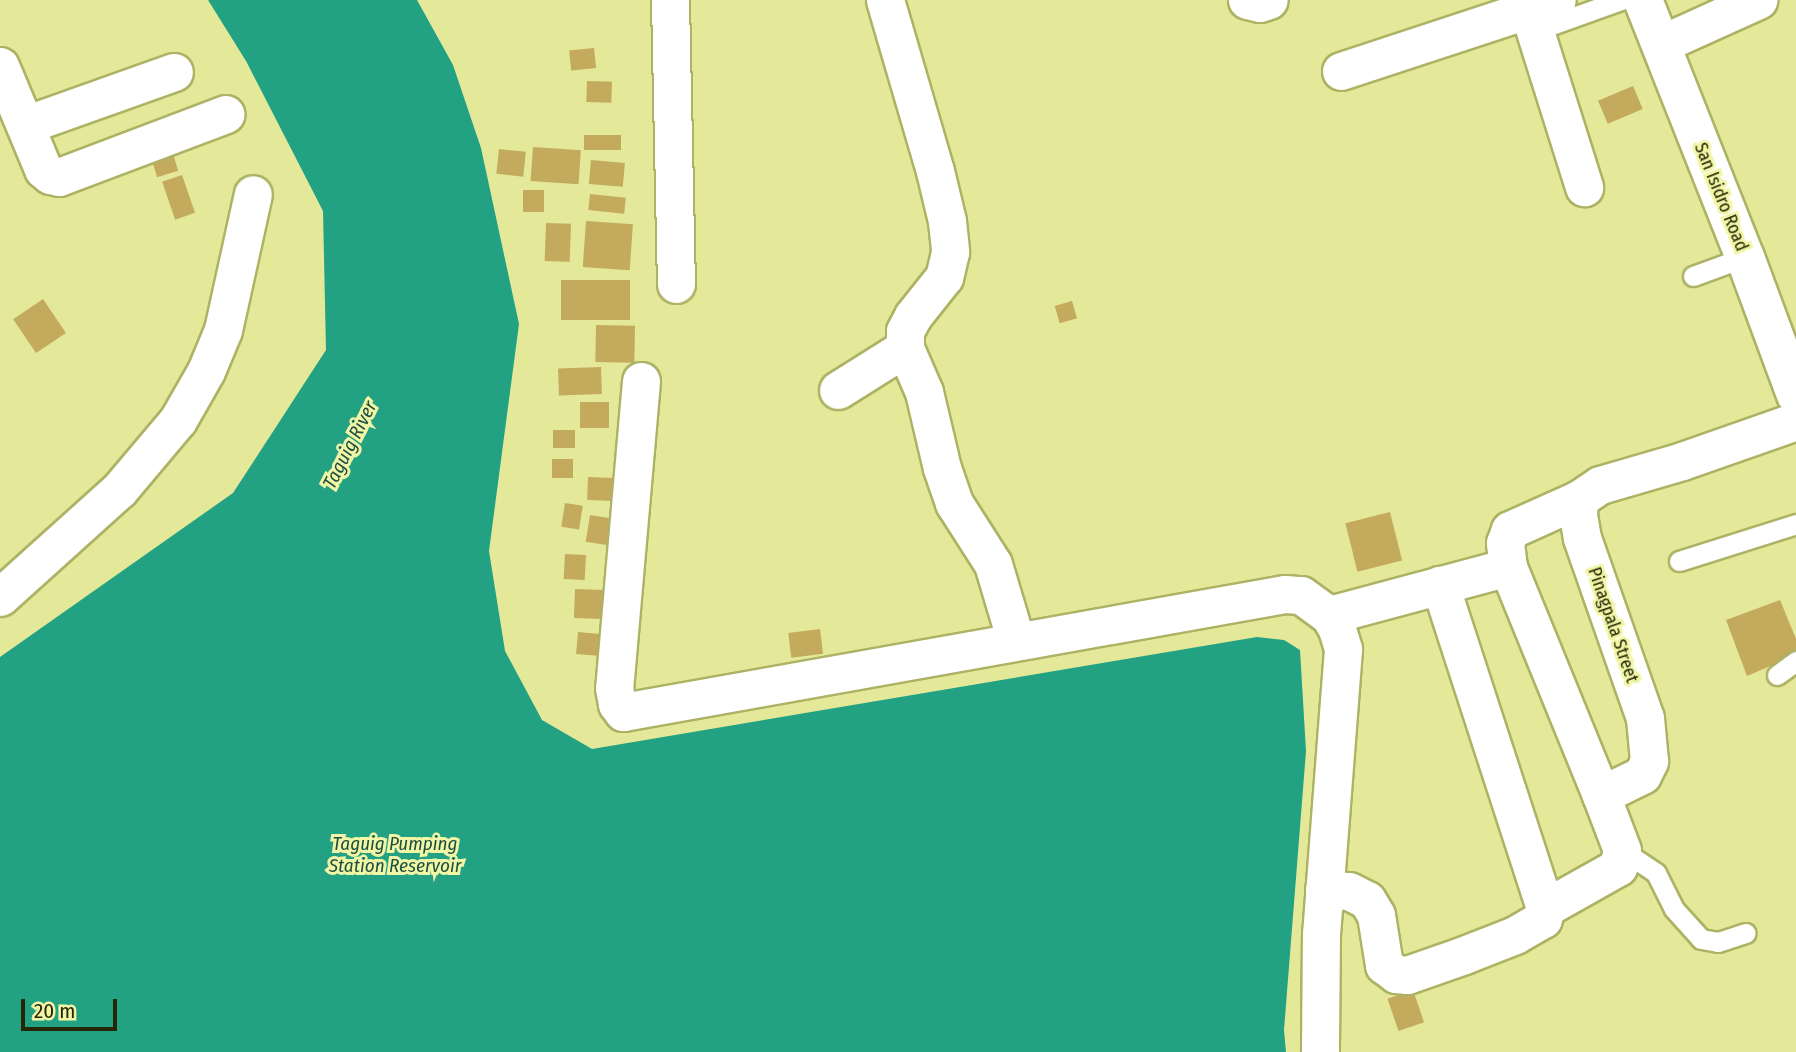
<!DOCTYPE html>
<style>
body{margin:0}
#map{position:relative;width:1796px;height:1052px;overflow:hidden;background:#e3e999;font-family:"Fira Sans Condensed",sans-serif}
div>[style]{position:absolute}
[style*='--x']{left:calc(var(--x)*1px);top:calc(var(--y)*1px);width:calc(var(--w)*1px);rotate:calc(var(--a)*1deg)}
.water>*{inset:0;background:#22a183}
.building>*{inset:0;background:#c3aa5d;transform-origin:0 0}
.roads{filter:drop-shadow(2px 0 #adb264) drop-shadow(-2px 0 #adb264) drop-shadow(0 2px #adb264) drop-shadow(0 -2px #adb264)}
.service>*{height:19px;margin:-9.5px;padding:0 9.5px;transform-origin:9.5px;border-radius:9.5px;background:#fff}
.minor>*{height:37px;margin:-18.5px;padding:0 18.5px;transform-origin:18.5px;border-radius:18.5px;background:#fff}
.tertiary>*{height:38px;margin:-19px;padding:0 19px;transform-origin:19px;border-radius:19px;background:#fff}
span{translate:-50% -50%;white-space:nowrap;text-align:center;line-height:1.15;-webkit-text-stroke:6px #f0f6a6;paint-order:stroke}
.street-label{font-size:18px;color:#252605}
.water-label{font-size:19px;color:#1d4e40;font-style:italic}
.scale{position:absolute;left:21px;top:999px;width:96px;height:32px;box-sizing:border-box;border:4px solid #252605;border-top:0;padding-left:9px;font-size:21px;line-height:24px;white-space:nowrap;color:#252605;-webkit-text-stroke:5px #f0f6a6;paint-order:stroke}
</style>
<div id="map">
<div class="water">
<div style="clip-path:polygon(208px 0,417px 0,453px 65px,481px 148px,519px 324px,489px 551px,505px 651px,542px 720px,592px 749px,1257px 637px,1284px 640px,1300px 650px,1306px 751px,1284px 1030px,1286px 1052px,0 1052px,0 657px,233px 493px,326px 350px,323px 211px,246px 61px)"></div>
</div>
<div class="building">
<div style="left:594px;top:48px;width:20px;height:25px;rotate:84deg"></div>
<div style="left:587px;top:81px;width:25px;height:21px;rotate:2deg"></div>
<div style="left:1633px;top:86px;width:25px;height:38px;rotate:67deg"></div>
<div style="left:584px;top:135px;width:37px;height:15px"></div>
<div style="left:170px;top:144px;width:28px;height:22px;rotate:73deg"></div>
<div style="left:533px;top:147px;width:48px;height:34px;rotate:4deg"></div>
<div style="left:499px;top:149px;width:27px;height:25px;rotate:6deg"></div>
<div style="left:591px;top:160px;width:34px;height:24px;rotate:5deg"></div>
<div style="left:182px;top:175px;width:40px;height:21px;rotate:71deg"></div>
<div style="left:523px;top:190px;width:21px;height:22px"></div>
<div style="left:590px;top:194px;width:36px;height:16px;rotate:6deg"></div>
<div style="left:586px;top:221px;width:47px;height:46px;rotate:4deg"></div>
<div style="left:546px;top:223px;width:25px;height:38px;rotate:2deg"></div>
<div style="left:561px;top:280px;width:69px;height:40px"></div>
<div style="left:43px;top:299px;width:41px;height:36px;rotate:56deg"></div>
<div style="left:1072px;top:301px;width:18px;height:18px;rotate:74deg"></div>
<div style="left:596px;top:325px;width:39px;height:37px;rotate:1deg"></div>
<div style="left:601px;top:367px;width:27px;height:43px;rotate:88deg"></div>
<div style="left:580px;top:402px;width:29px;height:26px"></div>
<div style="left:553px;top:430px;width:22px;height:18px"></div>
<div style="left:552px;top:459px;width:21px;height:19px"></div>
<div style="left:588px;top:477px;width:27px;height:23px;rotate:2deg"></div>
<div style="left:565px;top:503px;width:18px;height:24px;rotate:9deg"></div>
<div style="left:1390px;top:512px;width:50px;height:46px;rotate:76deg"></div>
<div style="left:590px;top:515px;width:24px;height:27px;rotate:9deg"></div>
<div style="left:565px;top:554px;width:21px;height:25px;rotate:3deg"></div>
<div style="left:575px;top:589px;width:29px;height:29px;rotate:2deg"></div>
<div style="clip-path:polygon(1780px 600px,1796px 639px,1796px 655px,1747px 676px,1726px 620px)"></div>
<div style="left:820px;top:629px;width:25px;height:32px;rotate:83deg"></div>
<div style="left:578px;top:632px;width:25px;height:22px;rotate:5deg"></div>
<div style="left:1413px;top:990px;width:34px;height:27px;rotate:71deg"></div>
</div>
<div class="roads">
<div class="service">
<div style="--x:1554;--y:24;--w:71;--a:-19.7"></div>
<div style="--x:1693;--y:276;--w:55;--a:-20.1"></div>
<div style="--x:1679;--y:561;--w:123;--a:-17.5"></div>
<div style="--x:1777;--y:675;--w:24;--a:-36"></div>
<div style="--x:1622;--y:850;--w:41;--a:34.1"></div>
<div style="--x:1656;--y:873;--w:40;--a:63.4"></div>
<div style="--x:1674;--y:909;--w:40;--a:48"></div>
<div style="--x:1701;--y:939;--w:17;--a:10"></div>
<div style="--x:1718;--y:942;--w:29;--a:-18"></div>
</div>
<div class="minor">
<div style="--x:670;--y:0;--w:284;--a:88.8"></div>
<div style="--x:885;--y:0;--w:178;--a:73.7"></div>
<div style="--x:935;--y:171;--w:51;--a:76.5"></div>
<div style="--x:947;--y:221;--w:31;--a:84"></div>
<div style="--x:950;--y:252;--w:26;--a:103"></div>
<div style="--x:944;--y:277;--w:50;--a:128.5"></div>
<div style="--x:913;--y:316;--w:17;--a:118"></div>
<div style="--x:905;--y:331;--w:17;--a:90"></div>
<div style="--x:905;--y:348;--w:48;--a:66.6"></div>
<div style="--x:924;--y:392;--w:78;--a:76.7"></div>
<div style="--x:942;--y:468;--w:37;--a:71"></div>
<div style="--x:954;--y:503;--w:72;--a:57.4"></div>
<div style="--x:993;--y:564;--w:80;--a:73.4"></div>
<div style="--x:1247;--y:0;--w:13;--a:13"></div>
<div style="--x:1260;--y:3;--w:9;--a:-18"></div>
<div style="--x:1528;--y:9;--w:187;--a:72.5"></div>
<div style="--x:1661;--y:44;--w:107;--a:-24.4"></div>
<div style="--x:0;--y:66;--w:112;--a:67.3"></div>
<div style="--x:43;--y:169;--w:9;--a:41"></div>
<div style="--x:50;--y:175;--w:9;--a:13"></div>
<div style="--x:59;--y:177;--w:178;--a:-20.7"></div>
<div style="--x:1341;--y:71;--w:227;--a:-18.2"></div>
<div style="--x:25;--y:125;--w:158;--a:-19.6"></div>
<div style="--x:641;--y:381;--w:308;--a:95"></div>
<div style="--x:614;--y:688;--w:16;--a:79"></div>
<div style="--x:617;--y:704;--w:10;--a:53"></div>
<div style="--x:623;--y:712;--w:672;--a:-10.11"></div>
<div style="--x:1285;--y:594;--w:16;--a:4"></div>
<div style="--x:1301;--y:595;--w:34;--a:36"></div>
<div style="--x:1329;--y:615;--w:16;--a:60"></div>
<div style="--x:1337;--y:629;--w:21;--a:73"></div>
<div style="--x:1343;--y:649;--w:285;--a:94.4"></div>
<div style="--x:1321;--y:933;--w:119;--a:90.5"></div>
<div style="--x:838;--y:390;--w:79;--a:-32.1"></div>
<div style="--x:1579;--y:499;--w:76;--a:155.8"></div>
<div style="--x:1510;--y:530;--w:14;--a:111"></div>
<div style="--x:1505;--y:543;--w:24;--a:83"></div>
<div style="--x:1508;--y:567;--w:246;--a:67.8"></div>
<div style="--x:0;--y:597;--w:160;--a:-42"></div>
<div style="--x:119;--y:490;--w:92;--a:-49.9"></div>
<div style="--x:178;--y:420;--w:56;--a:-60.3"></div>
<div style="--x:206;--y:371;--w:44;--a:-67.5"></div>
<div style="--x:223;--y:330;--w:139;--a:-77.6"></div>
<div style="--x:1329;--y:615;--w:185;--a:-15"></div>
<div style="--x:1324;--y:889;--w:25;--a:5"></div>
<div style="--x:1349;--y:891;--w:20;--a:27"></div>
<div style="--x:1367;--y:900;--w:17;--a:59"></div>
<div style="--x:1376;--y:915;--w:51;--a:80.9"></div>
<div style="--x:1384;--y:965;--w:15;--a:37"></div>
<div style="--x:1396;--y:974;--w:11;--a:5"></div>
<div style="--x:1407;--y:975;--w:60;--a:-19.3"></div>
<div style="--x:1464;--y:955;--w:55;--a:-21.4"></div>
<div style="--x:1515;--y:935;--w:32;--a:-30"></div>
<div style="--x:1543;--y:919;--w:11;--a:-80"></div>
<div style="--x:1545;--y:908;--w:340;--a:-108"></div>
<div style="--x:1545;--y:908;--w:84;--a:-29.3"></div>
<div style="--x:1618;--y:867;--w:17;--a:-77"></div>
<div style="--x:1622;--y:850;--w:59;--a:-110.9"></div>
<div style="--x:1601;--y:795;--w:46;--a:-26"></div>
<div style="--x:1642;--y:775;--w:16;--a:-63"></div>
<div style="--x:1649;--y:761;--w:43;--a:-95.3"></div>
<div style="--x:1645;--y:718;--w:191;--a:-109.3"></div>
<div style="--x:1582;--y:538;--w:22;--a:-100"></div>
<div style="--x:1578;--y:516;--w:17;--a:-87"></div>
<div style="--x:1579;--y:499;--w:25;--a:-34"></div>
<div style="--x:1600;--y:485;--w:85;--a:-16.3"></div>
<div style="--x:1682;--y:461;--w:121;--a:-19.3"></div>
</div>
<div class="tertiary">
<div style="--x:1643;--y:0;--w:277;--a:68.4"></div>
<div style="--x:1745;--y:257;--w:147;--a:69.7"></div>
</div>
</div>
<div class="street-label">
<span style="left:1721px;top:197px;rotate:68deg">San Isidro Road</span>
<span style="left:1613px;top:625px;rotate:71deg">Pinagpala Street</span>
</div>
<div class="water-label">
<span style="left:350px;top:445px;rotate:-63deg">Taguig River</span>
<span style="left:395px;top:855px">Taguig Pumping<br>Station Reservoir</span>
</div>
<div class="scale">20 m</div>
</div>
